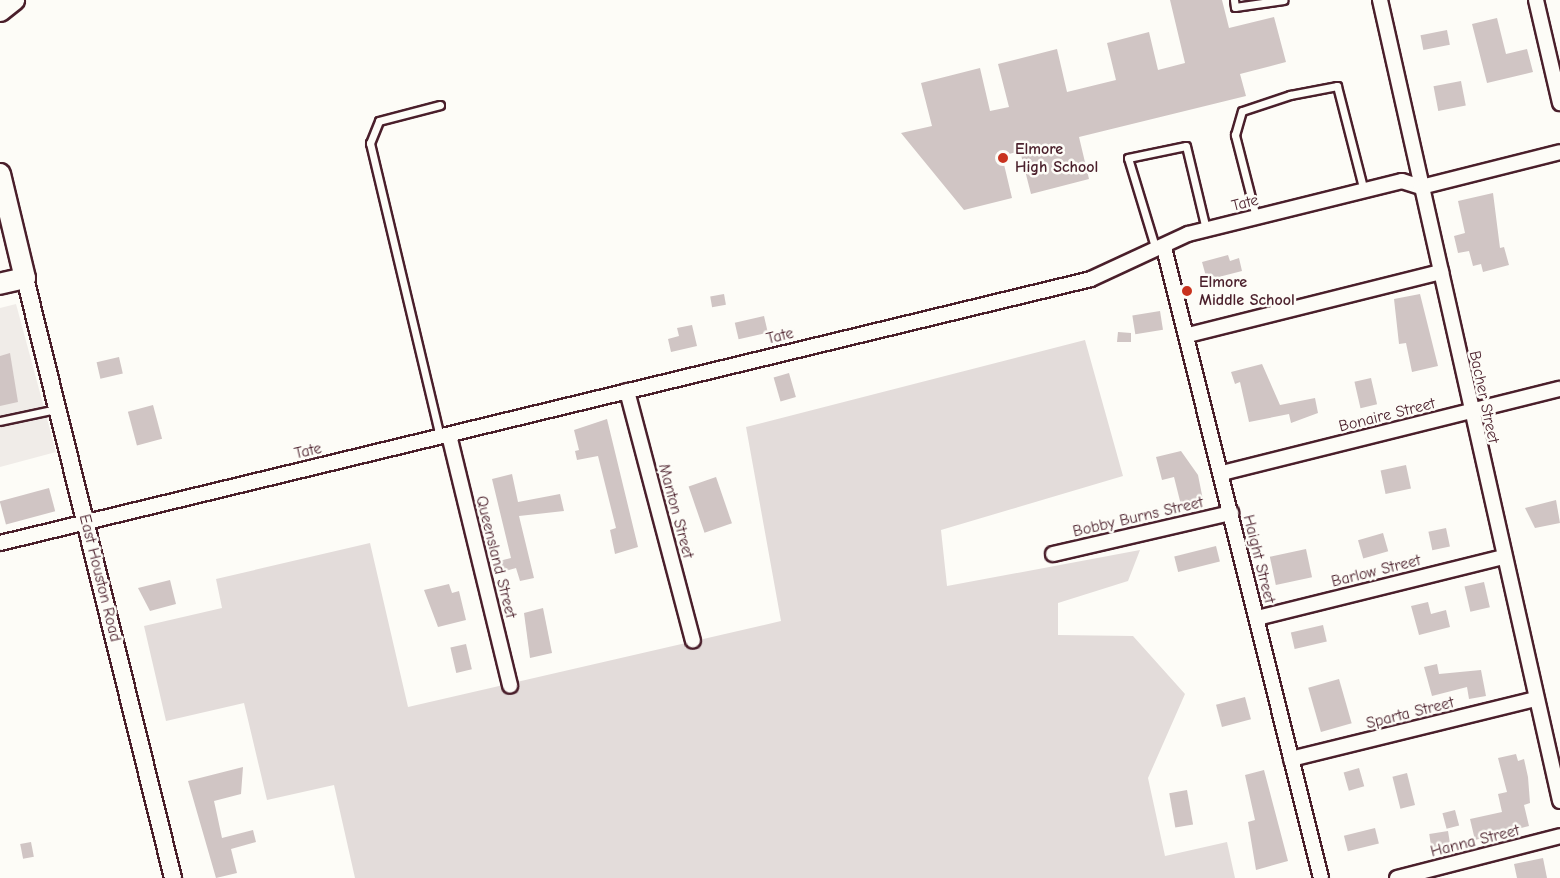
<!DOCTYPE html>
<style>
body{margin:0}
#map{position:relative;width:1560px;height:878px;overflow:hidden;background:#fdfcf7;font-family:"Comic Neue",sans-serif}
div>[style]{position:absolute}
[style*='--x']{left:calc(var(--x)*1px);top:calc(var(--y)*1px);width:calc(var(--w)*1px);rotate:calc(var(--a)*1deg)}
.built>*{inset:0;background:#f0ece8}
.green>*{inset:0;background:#e3dcda}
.building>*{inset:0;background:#d0c5c4;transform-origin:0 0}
.roads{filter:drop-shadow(2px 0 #4a1f2b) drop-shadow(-2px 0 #4a1f2b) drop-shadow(0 2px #4a1f2b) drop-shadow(0 -2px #4a1f2b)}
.service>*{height:7px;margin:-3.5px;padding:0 3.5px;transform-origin:3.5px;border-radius:3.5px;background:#fdfcf7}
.minor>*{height:14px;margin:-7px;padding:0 7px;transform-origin:7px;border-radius:7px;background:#fdfcf7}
.tertiary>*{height:16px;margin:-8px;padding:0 8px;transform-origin:8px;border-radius:8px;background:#fdfcf7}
.secondary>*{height:20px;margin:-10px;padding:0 10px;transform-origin:10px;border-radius:10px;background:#fdfcf7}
.dots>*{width:16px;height:16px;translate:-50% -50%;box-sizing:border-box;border:3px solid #fdfcf7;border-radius:50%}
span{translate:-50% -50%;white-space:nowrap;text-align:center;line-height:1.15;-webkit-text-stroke:5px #fdfcf7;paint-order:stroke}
.poi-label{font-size:16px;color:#4a1f2b;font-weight:700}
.left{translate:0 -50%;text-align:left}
.street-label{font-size:16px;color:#4a1f2b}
</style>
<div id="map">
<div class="built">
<div style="clip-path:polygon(16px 304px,56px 452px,0 467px,0 308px)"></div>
</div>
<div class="green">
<div style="clip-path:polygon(1085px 340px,1123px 476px,941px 530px,947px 586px,1140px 550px,1128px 581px,1058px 603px,1058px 635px,1133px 636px,1185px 694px,1148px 778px,1165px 856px,1227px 842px,1235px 878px,355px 878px,334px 785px,267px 800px,244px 703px,166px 721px,144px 626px,222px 608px,216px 579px,370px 543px,408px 707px,781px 621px,746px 427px)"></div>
</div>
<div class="building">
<div style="clip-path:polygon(1170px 0,1222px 0,1229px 28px,1274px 17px,1286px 62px,1240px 74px,1246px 96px,1079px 137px,1089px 179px,1031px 194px,1020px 151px,1002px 156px,1012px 198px,964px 210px,901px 133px,932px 126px,921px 83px,980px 68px,990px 111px,1009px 107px,998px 64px,1057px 49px,1067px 92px,1116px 80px,1107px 43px,1149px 32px,1158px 70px,1185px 63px)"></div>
<div style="clip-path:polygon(1497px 18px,1506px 54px,1527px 49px,1533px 72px,1487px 83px,1472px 24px)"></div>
<div style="left:1447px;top:30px;width:15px;height:27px;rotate:79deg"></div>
<div style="left:1461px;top:81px;width:25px;height:28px;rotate:79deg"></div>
<div style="clip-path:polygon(1493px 193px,1500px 248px,1504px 247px,1509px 265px,1483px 272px,1481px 264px,1473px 266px,1469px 251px,1458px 253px,1454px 236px,1465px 233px,1458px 201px)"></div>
<div style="clip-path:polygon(1228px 255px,1230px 261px,1239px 258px,1242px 271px,1207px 280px,1202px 262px)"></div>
<div style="left:724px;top:294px;width:11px;height:14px;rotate:80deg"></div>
<div style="clip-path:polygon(1420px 294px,1438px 366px,1412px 372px,1406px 343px,1399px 344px,1394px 299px)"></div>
<div style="left:1160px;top:311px;width:19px;height:28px;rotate:81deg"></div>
<div style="left:764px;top:316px;width:17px;height:30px;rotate:77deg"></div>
<div style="clip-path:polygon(692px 325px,697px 346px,671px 352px,668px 339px,679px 336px,677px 328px)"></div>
<div style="clip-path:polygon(1118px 332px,1131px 333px,1131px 342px,1117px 342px)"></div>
<div style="clip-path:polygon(10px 353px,18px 402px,0 406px,0 356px)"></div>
<div style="left:119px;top:357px;width:17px;height:23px;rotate:77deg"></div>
<div style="clip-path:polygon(1262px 364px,1280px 405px,1315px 398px,1318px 413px,1291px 423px,1289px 414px,1249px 422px,1240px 382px,1235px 384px,1231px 372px)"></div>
<div style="left:789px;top:373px;width:25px;height:16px;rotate:74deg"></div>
<div style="left:1371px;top:378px;width:27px;height:17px;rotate:77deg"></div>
<div style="left:153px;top:405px;width:35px;height:26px;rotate:75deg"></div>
<div style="clip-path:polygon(607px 419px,638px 547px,615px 554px,610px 530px,616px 528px,598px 456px,577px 460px,575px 451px,579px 450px,574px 430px)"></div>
<div style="clip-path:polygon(1181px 451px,1198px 475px,1203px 500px,1181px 505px,1174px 477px,1162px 480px,1156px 457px)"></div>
<div style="left:1406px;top:465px;width:24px;height:26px;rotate:78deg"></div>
<div style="clip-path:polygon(512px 474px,518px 502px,560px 494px,564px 511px,519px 516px,534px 578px,520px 581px,516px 568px,502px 572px,499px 561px,511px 558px,492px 479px)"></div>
<div style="left:716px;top:477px;width:49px;height:29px;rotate:71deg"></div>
<div style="left:49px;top:488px;width:24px;height:51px;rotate:75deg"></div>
<div style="clip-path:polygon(1556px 500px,1560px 523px,1535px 528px,1525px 508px)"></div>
<div style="left:1446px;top:528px;width:19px;height:18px;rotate:78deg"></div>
<div style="left:1383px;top:533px;width:19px;height:26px;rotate:74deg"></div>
<div style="left:1216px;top:546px;width:16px;height:43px;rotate:76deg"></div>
<div style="left:1306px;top:549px;width:29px;height:37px;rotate:78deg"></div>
<div style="clip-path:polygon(170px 580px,176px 604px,150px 611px,138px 588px)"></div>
<div style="left:1484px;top:582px;width:26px;height:20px;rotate:77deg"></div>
<div style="clip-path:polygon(449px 584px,452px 593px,459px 591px,466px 620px,438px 627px,424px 590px)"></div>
<div style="clip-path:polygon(1428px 602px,1431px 614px,1446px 610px,1450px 627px,1419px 635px,1411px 606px)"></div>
<div style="clip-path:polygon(543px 608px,552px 653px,530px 658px,524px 613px)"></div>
<div style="left:1323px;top:625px;width:17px;height:33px;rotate:77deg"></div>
<div style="left:466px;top:644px;width:26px;height:16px;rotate:77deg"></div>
<div style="clip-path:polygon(1437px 664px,1439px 674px,1481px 670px,1486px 696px,1469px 699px,1467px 687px,1432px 696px,1424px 667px)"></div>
<div style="left:1339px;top:679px;width:46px;height:32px;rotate:74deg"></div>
<div style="left:1245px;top:697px;width:23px;height:30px;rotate:75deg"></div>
<div style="clip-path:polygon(1516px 754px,1518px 761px,1524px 759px,1528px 777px,1530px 803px,1524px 805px,1529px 826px,1475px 840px,1470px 819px,1502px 812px,1498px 794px,1507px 792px,1498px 758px)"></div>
<div style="clip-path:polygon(243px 767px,241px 794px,214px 801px,216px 810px,222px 838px,253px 830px,256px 842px,231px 849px,237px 873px,216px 878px,188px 781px)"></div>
<div style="left:1359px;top:768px;width:19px;height:16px;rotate:74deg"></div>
<div style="clip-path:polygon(1264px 770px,1288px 861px,1256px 870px,1248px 822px,1255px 820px,1245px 775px)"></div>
<div style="left:1407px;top:773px;width:33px;height:15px;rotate:76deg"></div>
<div style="left:1187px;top:790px;width:35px;height:18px;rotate:80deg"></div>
<div style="left:1455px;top:810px;width:16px;height:13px;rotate:75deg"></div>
<div style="left:1375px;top:828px;width:16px;height:32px;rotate:76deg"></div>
<div style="left:1448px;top:831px;width:18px;height:19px;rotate:81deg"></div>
<div style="left:31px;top:842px;width:15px;height:11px;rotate:79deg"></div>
<div style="clip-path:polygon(1543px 858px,1547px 878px,1517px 878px,1514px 864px)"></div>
</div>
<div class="roads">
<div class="service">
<div style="--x:1234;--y:0;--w:7;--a:82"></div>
<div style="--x:1235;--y:7;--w:49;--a:-8.3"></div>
<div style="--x:440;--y:105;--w:63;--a:165.3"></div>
<div style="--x:379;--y:121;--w:24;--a:112"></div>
<div style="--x:370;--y:143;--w:302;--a:76.6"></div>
<div style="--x:1256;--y:217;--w:85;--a:-104.4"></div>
<div style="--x:1235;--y:135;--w:25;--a:-74"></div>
<div style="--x:1242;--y:111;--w:51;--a:-18.4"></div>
<div style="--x:1290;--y:95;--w:48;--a:-10.8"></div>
<div style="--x:1337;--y:86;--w:108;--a:75.6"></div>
<div style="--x:1156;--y:250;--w:96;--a:-106.9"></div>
<div style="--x:1128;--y:158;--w:59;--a:-11.7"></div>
<div style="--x:1186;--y:146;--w:85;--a:76.5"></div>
<div style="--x:0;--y:421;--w:57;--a:-12.1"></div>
</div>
<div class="minor">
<div style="--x:1380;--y:0;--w:821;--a:77.33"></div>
<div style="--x:1536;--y:0;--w:106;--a:76.9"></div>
<div style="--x:1164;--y:248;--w:649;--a:76.01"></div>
<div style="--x:1188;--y:335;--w:261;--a:-14"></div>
<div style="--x:627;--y:391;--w:258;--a:75.2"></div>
<div style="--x:449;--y:435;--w:258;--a:76.3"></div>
<div style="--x:1222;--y:473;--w:348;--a:-14"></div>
<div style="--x:0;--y:543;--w:1122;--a:-13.6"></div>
<div style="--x:1091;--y:279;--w:107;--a:-24.9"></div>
<div style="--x:1188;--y:234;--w:220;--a:-13.9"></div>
<div style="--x:1402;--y:181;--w:20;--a:18"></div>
<div style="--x:1421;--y:187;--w:143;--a:-14.1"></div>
<div style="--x:1053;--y:554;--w:183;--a:-13"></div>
<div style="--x:1257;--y:618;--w:253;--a:-13.9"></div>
<div style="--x:1291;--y:759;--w:252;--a:-13.8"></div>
<div style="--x:1397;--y:878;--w:168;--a:-14.4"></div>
</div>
<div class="tertiary">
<div style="--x:25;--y:278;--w:618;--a:76.14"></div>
</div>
<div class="secondary">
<div style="--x:0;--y:11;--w:18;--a:-38"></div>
<div style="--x:0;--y:174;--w:107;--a:76.5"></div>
<div style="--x:25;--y:278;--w:26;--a:167"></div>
</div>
</div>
<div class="dots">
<div style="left:1003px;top:158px;background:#c8321e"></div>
<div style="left:1187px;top:291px;background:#c8321e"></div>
</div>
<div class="poi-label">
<span class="left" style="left:1015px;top:158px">Elmore<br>High School</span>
<span class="left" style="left:1199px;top:291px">Elmore<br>Middle School</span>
</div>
<div class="street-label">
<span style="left:1245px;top:203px;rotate:-14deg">Tate</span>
<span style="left:780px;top:336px;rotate:-14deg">Tate</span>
<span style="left:1484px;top:397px;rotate:78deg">Bacher Street</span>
<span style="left:1387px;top:415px;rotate:-14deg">Bonaire Street</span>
<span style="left:308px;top:451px;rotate:-13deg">Tate</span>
<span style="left:676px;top:511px;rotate:75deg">Manton Street</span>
<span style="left:1138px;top:517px;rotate:-13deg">Bobby Burns Street</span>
<span style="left:496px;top:557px;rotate:76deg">Queensland Street</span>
<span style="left:1259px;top:559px;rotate:76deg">Haight Street</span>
<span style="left:1376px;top:571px;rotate:-14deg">Barlow Street</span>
<span style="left:100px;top:578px;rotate:76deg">East Houston Road</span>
<span style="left:1410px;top:713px;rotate:-14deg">Sparta Street</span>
<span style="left:1475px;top:841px;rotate:-14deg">Hanna Street</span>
</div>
</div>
